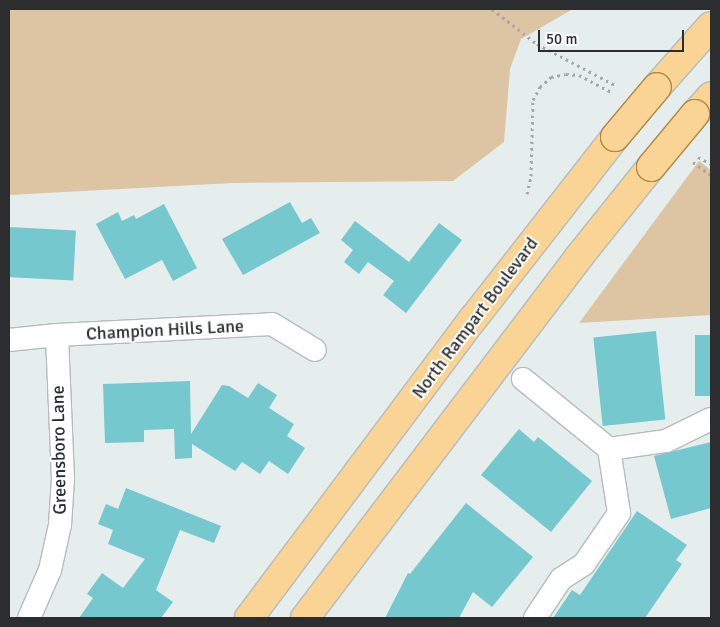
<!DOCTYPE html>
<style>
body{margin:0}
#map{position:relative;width:720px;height:627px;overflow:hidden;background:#e6eded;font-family:Signika,sans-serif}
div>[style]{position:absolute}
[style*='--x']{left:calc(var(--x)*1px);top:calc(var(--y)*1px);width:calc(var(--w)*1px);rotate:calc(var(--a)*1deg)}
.green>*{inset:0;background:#ddc5a3}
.building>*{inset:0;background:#75c8ce;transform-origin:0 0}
.path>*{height:3px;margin-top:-1.5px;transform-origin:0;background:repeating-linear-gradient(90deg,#a3a8a9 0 2.5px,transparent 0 6.5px)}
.roads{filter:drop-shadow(1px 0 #b5bcbc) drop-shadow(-1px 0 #b5bcbc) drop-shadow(0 1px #b5bcbc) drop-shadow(0 -1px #b5bcbc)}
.minor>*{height:22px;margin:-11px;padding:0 11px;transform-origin:11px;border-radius:11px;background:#fff}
.primary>*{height:28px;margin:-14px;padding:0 14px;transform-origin:14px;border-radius:14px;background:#fad494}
.bridges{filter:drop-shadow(1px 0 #b08742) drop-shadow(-1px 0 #b08742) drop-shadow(0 1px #b08742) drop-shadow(0 -1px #b08742)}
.primary-bridge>*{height:28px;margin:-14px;padding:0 14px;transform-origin:14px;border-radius:14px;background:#fad494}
span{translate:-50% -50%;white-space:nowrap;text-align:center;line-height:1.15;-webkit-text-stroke:4px #fff;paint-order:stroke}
.street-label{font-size:18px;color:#2b2d2e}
.frame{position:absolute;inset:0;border:10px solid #2b2d2e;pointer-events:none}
.scale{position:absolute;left:538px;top:30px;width:146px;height:22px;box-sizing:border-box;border:2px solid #2b2d2e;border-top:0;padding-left:6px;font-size:15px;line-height:18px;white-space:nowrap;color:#2b2d2e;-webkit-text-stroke:4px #fff;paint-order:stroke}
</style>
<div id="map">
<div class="green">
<div style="clip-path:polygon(9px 9px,573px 9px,521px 39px,510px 69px,504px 142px,453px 181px,232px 183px,9px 195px)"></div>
<div style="clip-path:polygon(699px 161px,711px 170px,711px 315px,579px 323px)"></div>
</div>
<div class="building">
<div style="clip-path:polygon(290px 202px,302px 223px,311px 218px,320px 233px,243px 275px,222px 239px)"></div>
<div style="clip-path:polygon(164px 204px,197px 268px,173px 281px,162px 260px,125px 279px,96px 224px,118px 212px,122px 221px,134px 215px,136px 219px)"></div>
<div style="clip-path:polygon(355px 221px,409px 262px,439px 223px,462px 240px,406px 313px,383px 295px,394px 281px,368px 262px,359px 274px,344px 262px,353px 250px,341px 240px)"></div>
<div style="left:9px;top:227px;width:67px;height:50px;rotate:3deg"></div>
<div style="left:656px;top:331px;width:89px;height:63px;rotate:84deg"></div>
<div style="left:695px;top:335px;width:16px;height:61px"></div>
<div style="clip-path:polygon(190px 381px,191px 434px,222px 385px,229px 386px,248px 398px,258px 383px,277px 395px,269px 408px,294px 424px,287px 436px,305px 448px,288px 474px,269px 461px,260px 474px,242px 462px,235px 471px,192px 444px,192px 458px,175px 459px,174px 429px,144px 430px,144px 442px,105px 443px,103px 384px)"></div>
<div style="clip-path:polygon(519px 429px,534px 442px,538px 437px,592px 481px,551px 532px,481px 475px)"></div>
<div style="clip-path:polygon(711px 442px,711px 508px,671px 519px,654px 456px)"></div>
<div style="clip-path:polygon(126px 488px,221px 526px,214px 543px,180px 530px,156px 590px,173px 602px,161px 618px,79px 618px,93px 598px,87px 594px,102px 573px,123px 588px,145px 559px,108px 544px,113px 530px,98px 524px,106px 504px,118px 509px)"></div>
<div style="clip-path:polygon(466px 503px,533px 557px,492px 607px,473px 592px,459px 618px,385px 618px,408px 573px,410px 574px)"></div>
<div style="clip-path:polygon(637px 511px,687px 545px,676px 560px,682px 564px,645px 618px,553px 618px,572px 590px,580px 595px)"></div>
</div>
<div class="path">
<div style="--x:492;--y:9;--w:57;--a:37.9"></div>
<div style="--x:537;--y:44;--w:90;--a:27.7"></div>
<div style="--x:698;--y:157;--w:15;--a:28"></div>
<div style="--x:693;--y:162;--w:22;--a:36"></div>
<div style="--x:527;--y:194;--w:18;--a:-77"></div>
<div style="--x:531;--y:176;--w:76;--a:-88.5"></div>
<div style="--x:533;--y:100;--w:15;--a:-62"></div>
<div style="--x:540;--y:87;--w:15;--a:-42"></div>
<div style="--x:551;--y:77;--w:15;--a:-11"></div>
<div style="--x:566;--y:74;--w:13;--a:4"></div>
<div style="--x:579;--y:75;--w:36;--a:28"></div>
</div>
<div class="roads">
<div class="minor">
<div style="--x:9;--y:340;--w:48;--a:-5.9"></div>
<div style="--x:57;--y:335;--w:215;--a:-2.9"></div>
<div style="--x:272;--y:324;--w:50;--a:31.2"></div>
<div style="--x:523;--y:379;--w:111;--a:39.1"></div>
<div style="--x:609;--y:449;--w:58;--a:-8"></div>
<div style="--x:666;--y:441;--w:50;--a:-26.1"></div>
<div style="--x:29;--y:618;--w:52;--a:-66.4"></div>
<div style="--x:50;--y:570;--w:46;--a:-77.5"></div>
<div style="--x:60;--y:525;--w:46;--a:-86.3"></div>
<div style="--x:63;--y:479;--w:144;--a:-92.4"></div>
<div style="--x:535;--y:618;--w:47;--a:-56.3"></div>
<div style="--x:561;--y:579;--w:27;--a:-33"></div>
<div style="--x:584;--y:564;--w:62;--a:-55.5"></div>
<div style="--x:619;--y:513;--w:65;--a:-98.9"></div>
</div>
<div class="primary">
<div style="--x:657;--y:87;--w:81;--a:-48.5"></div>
<div style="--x:695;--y:114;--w:24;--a:-48"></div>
<div style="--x:249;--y:618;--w:374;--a:-53.2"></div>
<div style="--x:473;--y:319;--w:231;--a:-52"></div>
<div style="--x:305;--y:618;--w:452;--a:-52.8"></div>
<div style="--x:578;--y:258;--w:117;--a:-51.3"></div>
</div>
</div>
<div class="bridges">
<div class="primary-bridge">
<div style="--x:615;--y:137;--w:65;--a:-50"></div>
<div style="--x:651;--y:167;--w:69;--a:-50.3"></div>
</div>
</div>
<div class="street-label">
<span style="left:475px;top:318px;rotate:-53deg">North Rampart Boulevard</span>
<span style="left:165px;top:330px;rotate:-3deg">Champion Hills Lane</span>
<span style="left:59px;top:450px;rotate:-91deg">Greensboro Lane</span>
</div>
<div class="frame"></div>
<div class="scale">50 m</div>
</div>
